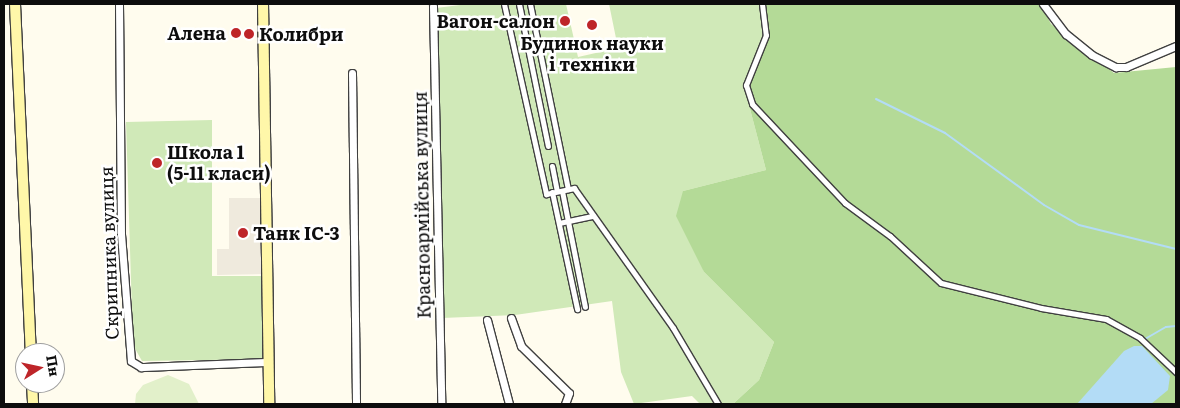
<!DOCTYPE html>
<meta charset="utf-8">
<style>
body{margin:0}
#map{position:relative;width:1180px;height:408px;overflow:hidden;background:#fffcee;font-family:Literata,serif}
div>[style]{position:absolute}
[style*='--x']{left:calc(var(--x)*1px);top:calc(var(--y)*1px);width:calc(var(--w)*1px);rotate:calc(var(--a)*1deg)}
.green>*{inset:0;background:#d0e9b8}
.forest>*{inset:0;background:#b4da97}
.pitch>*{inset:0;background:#e2f0ca}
.plaza>*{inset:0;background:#efeadd}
.water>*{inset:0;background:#b3dcf6}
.stream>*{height:2px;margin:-1px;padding:0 1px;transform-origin:1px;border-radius:1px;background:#b3dcf6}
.roads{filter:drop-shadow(1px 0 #404040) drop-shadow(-1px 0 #404040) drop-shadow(0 1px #404040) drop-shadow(0 -1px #404040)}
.pedestrian>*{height:5px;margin:-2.5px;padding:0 2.5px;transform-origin:2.5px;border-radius:2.5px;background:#fff}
.minor>*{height:7px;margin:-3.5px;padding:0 3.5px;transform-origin:3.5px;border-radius:3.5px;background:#fff}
.secondary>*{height:10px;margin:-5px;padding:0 5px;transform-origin:5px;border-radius:5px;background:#fff7a9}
.dots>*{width:14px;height:14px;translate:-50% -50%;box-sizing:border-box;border:2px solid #fff;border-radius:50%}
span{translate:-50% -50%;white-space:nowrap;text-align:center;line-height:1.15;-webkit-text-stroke:5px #fff;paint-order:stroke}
.poi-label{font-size:18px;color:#0d0d0d;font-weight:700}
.right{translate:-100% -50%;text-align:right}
.left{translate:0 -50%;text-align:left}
.street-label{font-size:18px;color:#0d0d0d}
.frame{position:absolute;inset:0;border:5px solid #0d0d0d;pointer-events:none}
.north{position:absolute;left:15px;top:343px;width:50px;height:50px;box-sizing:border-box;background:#fff;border:1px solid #9e9e9e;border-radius:50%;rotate:80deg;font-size:14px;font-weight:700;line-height:20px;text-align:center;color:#0d0d0d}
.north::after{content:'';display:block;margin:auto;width:18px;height:22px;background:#be2529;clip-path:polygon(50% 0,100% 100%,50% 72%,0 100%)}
</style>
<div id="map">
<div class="green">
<div style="clip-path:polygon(468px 4px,566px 4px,578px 57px,618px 48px,609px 4px,760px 4px,764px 30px,744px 86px,766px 170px,683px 191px,704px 272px,774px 342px,759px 380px,733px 404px,700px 404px,692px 396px,634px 404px,621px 372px,612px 301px,515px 315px,442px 318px,436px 8px)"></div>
<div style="clip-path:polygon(212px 120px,212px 276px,264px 276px,265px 359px,142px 361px,133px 345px,126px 122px)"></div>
</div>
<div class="forest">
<div style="clip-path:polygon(760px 4px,1041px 4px,1051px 24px,1114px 73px,1176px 67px,1176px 404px,733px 404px,759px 380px,774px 342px,704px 272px,676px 216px,683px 191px,766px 170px,744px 86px,764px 30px)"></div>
</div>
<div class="pitch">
<div style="clip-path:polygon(168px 375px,189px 384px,199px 404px,135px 404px,136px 394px,143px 385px)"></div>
</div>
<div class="plaza">
<div style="clip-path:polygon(229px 198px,263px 198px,263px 274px,217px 275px,217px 249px,229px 249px)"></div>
</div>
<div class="water">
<div style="clip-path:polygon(1134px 346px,1142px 346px,1170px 376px,1168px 390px,1151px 404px,1077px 404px,1124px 351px)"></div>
</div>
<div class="stream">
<div style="--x:876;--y:99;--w:77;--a:26.2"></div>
<div style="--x:945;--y:133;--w:122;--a:36"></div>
<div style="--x:1044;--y:205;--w:40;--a:29.7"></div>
<div style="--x:1079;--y:225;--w:100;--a:13.9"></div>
<div style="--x:1145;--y:339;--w:24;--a:-30"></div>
<div style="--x:1166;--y:327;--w:10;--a:-6"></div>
</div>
<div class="roads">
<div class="pedestrian">
<div style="--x:504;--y:4;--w:195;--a:77.5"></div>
<div style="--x:546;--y:194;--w:29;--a:-12"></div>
<div style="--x:574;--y:188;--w:171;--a:54.7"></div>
<div style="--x:673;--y:328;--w:88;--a:59.4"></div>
<div style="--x:519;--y:4;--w:145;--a:78.5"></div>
<div style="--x:530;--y:4;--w:189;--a:78.4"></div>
<div style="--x:762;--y:4;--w:31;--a:83"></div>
<div style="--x:766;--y:35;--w:54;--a:111.8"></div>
<div style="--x:746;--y:85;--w:20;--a:72"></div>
<div style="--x:752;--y:104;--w:136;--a:46.8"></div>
<div style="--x:845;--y:203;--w:56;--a:36.3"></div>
<div style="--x:890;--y:236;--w:69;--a:42.7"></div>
<div style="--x:941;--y:283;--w:103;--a:14"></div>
<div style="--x:1041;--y:308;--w:66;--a:9.6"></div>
<div style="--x:1106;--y:319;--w:39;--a:29"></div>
<div style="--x:1140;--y:338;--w:50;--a:43.4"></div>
<div style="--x:552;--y:166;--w:25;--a:79"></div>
<div style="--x:562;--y:191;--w:118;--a:78.8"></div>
<div style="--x:552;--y:192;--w:120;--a:77.9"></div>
<div style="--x:559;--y:223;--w:35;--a:-12"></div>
</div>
<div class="minor">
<div style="--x:119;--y:4;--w:230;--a:89.5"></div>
<div style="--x:121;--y:234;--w:127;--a:85.5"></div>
<div style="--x:131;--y:361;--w:12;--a:31"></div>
<div style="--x:141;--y:367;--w:127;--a:-2.3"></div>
<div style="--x:1043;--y:4;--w:38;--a:53"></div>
<div style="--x:1066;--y:34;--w:33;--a:39"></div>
<div style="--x:1092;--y:55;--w:27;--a:27"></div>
<div style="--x:1116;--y:67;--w:10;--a:0"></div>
<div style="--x:1126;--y:67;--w:54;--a:-22.8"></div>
<div style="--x:433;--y:6;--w:398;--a:88.8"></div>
<div style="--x:352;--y:73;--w:331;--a:89.3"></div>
<div style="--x:511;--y:318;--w:30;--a:70"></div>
<div style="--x:521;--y:346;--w:67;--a:44.4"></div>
<div style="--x:569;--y:393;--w:12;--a:110"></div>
<div style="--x:487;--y:320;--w:87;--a:75.3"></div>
</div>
<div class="secondary">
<div style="--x:15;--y:4;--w:349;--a:87.4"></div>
<div style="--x:263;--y:4;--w:400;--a:89.1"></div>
<div style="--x:32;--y:383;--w:21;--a:87"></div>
</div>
</div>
<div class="dots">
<div style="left:565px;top:21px;background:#be2529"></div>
<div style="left:592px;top:25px;background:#be2529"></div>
<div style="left:236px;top:33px;background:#be2529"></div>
<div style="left:249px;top:34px;background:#be2529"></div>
<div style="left:157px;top:163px;background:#be2529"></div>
<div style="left:243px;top:233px;background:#be2529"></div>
</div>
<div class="poi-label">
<span class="right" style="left:555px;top:21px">Вагон-салон</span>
<span class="right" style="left:226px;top:33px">Алена</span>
<span class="left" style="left:259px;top:34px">Колибри</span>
<span style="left:592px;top:54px">Будинок науки<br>і техніки</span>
<span class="left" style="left:167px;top:163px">Школа 1<br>(5-11 класи)</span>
<span class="left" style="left:253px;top:233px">Танк ІС-3</span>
</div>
<div class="street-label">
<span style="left:422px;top:205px;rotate:-91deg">Красноармійська вулиця</span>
<span style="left:109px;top:253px;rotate:-92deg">Скрипника вулиця</span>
</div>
<div class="frame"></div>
<div class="north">Пн</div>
</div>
